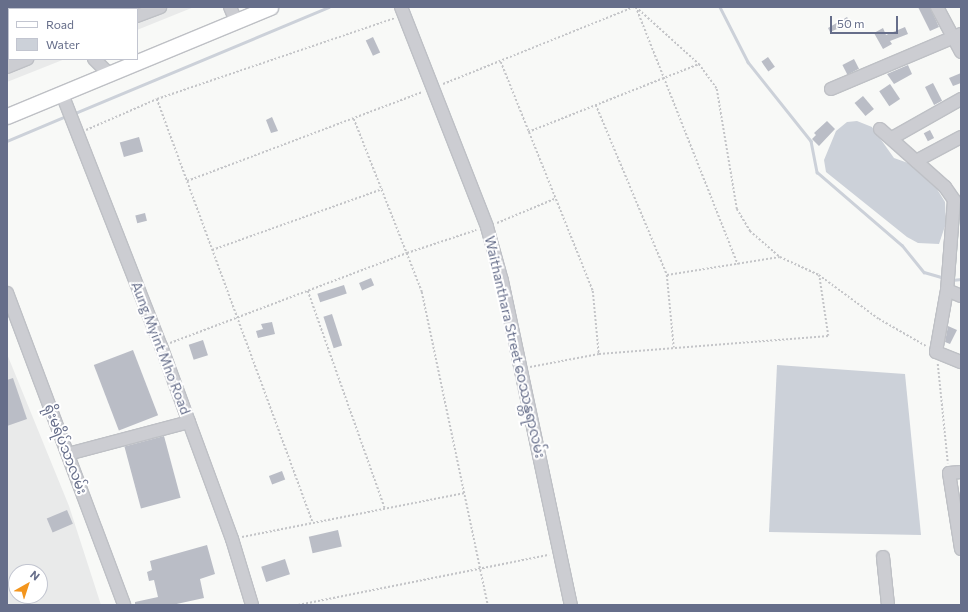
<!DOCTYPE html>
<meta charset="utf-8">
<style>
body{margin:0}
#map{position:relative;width:968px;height:612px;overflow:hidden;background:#f8f9f7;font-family:Commissioner,"Noto Sans Myanmar",sans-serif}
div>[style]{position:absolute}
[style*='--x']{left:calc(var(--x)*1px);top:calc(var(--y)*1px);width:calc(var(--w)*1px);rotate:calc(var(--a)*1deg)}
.built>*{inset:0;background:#e9eaea}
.water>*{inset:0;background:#ccd1d9}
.stream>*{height:2.5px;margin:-1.25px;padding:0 1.25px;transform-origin:1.25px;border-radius:1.25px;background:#ccd1d9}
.building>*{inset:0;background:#babdc6;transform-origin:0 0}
.path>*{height:1.5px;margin-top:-0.75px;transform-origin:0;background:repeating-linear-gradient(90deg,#c4c5c8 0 2px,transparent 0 4px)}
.roads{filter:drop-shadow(1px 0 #bec0c5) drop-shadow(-1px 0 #bec0c5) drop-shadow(0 1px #bec0c5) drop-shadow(0 -1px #bec0c5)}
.minor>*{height:12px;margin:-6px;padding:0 6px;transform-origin:6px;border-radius:6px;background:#cccdd2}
.major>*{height:15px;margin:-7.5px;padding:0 7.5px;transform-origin:7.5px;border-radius:7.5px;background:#fff}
span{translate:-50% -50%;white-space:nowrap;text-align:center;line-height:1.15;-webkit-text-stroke:4px #fff;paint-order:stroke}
.street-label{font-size:14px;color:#666e8a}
.frame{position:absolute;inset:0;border:8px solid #666e8a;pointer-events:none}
.legend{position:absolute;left:8px;top:8px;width:130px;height:52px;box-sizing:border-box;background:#fff;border:1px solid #c2c5d0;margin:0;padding:5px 7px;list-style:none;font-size:12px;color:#666e8a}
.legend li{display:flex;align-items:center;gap:8px;height:20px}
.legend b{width:20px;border:1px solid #c2c5d0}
.north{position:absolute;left:8px;top:564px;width:40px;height:40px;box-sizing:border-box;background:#fff;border:1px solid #c2c5d0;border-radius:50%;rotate:39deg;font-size:11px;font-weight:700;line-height:16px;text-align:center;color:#666e8a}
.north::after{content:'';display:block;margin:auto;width:14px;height:18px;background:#f3951d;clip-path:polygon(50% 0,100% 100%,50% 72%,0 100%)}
.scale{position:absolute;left:830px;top:16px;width:68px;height:18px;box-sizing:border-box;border:2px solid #666e8a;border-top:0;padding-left:5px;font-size:12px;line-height:14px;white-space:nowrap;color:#666e8a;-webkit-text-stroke:3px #fff;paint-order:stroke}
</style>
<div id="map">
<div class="built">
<div style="clip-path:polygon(7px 7px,194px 7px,137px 30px,137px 9px,9px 9px,9px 59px,65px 59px,7px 82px)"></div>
<div style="clip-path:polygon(evenodd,7px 354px,69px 506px,101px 605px,7px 605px,7px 354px,16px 572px,40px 572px,40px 596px,16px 596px,16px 572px)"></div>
</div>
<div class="water">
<div style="clip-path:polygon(857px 121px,872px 127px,894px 158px,908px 163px,937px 189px,945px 202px,946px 223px,939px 244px,918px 243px,907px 237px,826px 172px,824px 160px,836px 131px,847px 122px)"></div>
<div style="clip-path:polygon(777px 365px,905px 374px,921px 535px,769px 532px)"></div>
</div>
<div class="stream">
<div style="--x:720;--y:7;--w:62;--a:63"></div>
<div style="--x:748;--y:62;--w:101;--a:51.4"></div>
<div style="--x:811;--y:141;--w:32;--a:79"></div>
<div style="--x:817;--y:172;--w:112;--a:40.7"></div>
<div style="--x:902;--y:245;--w:35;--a:51"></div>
<div style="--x:924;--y:272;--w:22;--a:16"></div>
<div style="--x:73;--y:114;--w:277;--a:-22.7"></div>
<div style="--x:7;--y:141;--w:64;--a:-23"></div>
<div style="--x:952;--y:280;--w:9;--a:-6"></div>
</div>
<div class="building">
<div style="clip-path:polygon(918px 7px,930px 7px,939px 27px,930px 31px)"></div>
<div style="clip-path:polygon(847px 17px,851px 23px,830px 32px,828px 28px)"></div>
<div style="clip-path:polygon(905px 27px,908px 34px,890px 41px,892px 44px,883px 49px,874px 33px,883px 28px,886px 35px)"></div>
<div style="left:373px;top:37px;width:17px;height:8px;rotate:65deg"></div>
<div style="left:768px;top:57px;width:12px;height:8px;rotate:55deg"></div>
<div style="left:854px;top:59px;width:11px;height:13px;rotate:63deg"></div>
<div style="clip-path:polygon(908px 65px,912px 74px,894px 84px,887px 74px)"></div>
<div style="clip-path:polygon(961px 73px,961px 83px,953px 86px,949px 78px)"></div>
<div style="left:933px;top:83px;width:20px;height:9px;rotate:63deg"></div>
<div style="left:890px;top:84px;width:18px;height:13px;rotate:56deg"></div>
<div style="left:863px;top:96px;width:17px;height:11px;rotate:50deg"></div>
<div style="clip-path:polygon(272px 117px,278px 131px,271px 133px,266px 120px)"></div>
<div style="clip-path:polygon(827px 121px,835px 129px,819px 146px,812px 139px,816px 135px,814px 133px)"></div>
<div style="left:930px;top:130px;width:9px;height:7px;rotate:63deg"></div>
<div style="left:139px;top:137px;width:15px;height:20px;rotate:74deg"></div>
<div style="left:145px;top:213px;width:8px;height:10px;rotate:76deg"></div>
<div style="left:371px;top:278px;width:8px;height:13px;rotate:67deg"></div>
<div style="left:344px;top:285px;width:9px;height:28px;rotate:72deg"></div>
<div style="left:332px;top:314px;width:33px;height:9px;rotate:72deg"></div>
<div style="clip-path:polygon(272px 322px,275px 334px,258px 338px,256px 331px,263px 329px,261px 324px)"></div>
<div style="clip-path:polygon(948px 326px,957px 330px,950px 344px,945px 342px)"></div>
<div style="left:203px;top:340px;width:16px;height:15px;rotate:72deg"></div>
<div style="left:133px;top:350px;width:70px;height:42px;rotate:69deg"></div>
<div style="clip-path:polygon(13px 378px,27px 419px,7px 426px,7px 380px)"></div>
<div style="left:164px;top:436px;width:64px;height:41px;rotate:75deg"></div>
<div style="left:282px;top:471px;width:9px;height:14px;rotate:69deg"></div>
<div style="left:67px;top:510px;width:15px;height:22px;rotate:67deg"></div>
<div style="left:338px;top:530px;width:17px;height:30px;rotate:77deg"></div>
<div style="clip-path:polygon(207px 545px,215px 574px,200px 579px,204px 598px,172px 605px,135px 605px,135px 602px,158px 597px,154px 580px,149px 581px,147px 572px,152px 570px,150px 561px)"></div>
<div style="left:285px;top:559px;width:16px;height:25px;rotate:72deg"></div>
</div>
<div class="path">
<div style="--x:636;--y:7;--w:85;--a:42.1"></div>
<div style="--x:699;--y:64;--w:31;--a:54"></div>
<div style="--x:717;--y:89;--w:122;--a:80.5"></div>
<div style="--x:737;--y:209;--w:26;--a:59"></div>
<div style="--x:750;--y:231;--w:40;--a:41"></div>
<div style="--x:780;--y:257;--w:43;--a:24.8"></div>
<div style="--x:819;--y:275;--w:74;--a:36.3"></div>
<div style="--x:879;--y:319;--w:54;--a:29.9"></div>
<div style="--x:636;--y:7;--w:277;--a:68.4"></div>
<div style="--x:501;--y:62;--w:247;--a:68.1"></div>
<div style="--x:593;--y:291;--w:63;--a:84.6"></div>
<div style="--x:443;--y:84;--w:206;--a:-22"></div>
<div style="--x:157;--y:99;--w:451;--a:69.8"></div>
<div style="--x:596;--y:105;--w:184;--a:67.3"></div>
<div style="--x:667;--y:275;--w:73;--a:84.5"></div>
<div style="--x:354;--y:119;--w:186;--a:68.5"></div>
<div style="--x:422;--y:292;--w:320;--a:78.1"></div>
<div style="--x:86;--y:130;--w:77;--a:-23.6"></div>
<div style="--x:157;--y:99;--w:251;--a:-18.8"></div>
<div style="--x:528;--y:132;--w:184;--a:-21.7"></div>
<div style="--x:187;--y:181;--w:251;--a:-20.7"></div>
<div style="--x:497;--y:223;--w:62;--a:-22.8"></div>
<div style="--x:212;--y:250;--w:181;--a:-19.7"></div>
<div style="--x:667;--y:275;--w:114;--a:-9.1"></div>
<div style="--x:308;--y:291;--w:231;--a:70.5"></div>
<div style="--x:170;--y:343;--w:254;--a:-20.8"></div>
<div style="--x:407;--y:253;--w:73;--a:-18.4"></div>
<div style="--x:938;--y:364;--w:100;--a:84.2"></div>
<div style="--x:530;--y:367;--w:70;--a:-10.7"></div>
<div style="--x:599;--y:354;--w:230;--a:-4.5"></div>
<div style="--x:828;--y:336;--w:61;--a:-98.5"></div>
<div style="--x:242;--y:537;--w:227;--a:-11.2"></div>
<div style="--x:298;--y:605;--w:256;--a:-11.3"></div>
</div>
<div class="roads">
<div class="minor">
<div style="--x:8;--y:7;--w:3;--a:72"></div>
<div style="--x:230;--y:7;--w:15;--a:67"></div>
<div style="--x:401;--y:7;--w:236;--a:68.6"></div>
<div style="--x:487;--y:227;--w:56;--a:74.5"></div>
<div style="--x:502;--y:281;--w:331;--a:78"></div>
<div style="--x:937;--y:7;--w:51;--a:61.9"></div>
<div style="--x:38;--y:9;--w:5;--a:-22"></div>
<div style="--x:137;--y:16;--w:25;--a:-21"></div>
<div style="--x:7;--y:21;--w:2;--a:0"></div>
<div style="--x:94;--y:59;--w:21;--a:45"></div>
<div style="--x:7;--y:67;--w:22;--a:-22"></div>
<div style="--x:831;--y:89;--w:141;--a:-22.9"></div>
<div style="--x:62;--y:94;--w:271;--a:68.6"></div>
<div style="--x:161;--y:346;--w:206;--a:69.8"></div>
<div style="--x:232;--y:539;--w:69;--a:73.1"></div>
<div style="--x:880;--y:129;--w:87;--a:41.7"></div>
<div style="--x:945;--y:187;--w:16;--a:55"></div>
<div style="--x:954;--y:200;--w:90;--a:94.4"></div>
<div style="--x:947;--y:290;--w:63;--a:100.1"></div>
<div style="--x:936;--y:352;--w:27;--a:22"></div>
<div style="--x:892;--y:138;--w:79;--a:-29.5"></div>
<div style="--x:916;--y:161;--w:51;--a:-28.1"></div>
<div style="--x:947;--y:290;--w:15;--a:23"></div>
<div style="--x:7;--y:293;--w:333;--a:69.4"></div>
<div style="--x:68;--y:454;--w:125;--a:-14.8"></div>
<div style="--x:961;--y:472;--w:12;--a:175"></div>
<div style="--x:949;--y:473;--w:77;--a:81"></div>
<div style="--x:883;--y:557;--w:48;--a:84.1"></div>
</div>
<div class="major">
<div style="--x:7;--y:116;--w:285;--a:-22.5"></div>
</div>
</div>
<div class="street-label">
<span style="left:515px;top:347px;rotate:77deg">Waithanthara Street ဝေဿန္တရာလမ်း</span>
<span style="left:161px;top:348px;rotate:69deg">Aung Myint Mho Road</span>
<span style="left:66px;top:449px;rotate:69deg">ရိုးမရိပ်သာလမ်း</span>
</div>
<div class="frame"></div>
<ul class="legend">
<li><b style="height:5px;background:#fff"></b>Road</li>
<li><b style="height:11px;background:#ccd1d9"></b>Water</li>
</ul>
<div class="north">N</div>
<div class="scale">50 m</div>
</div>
